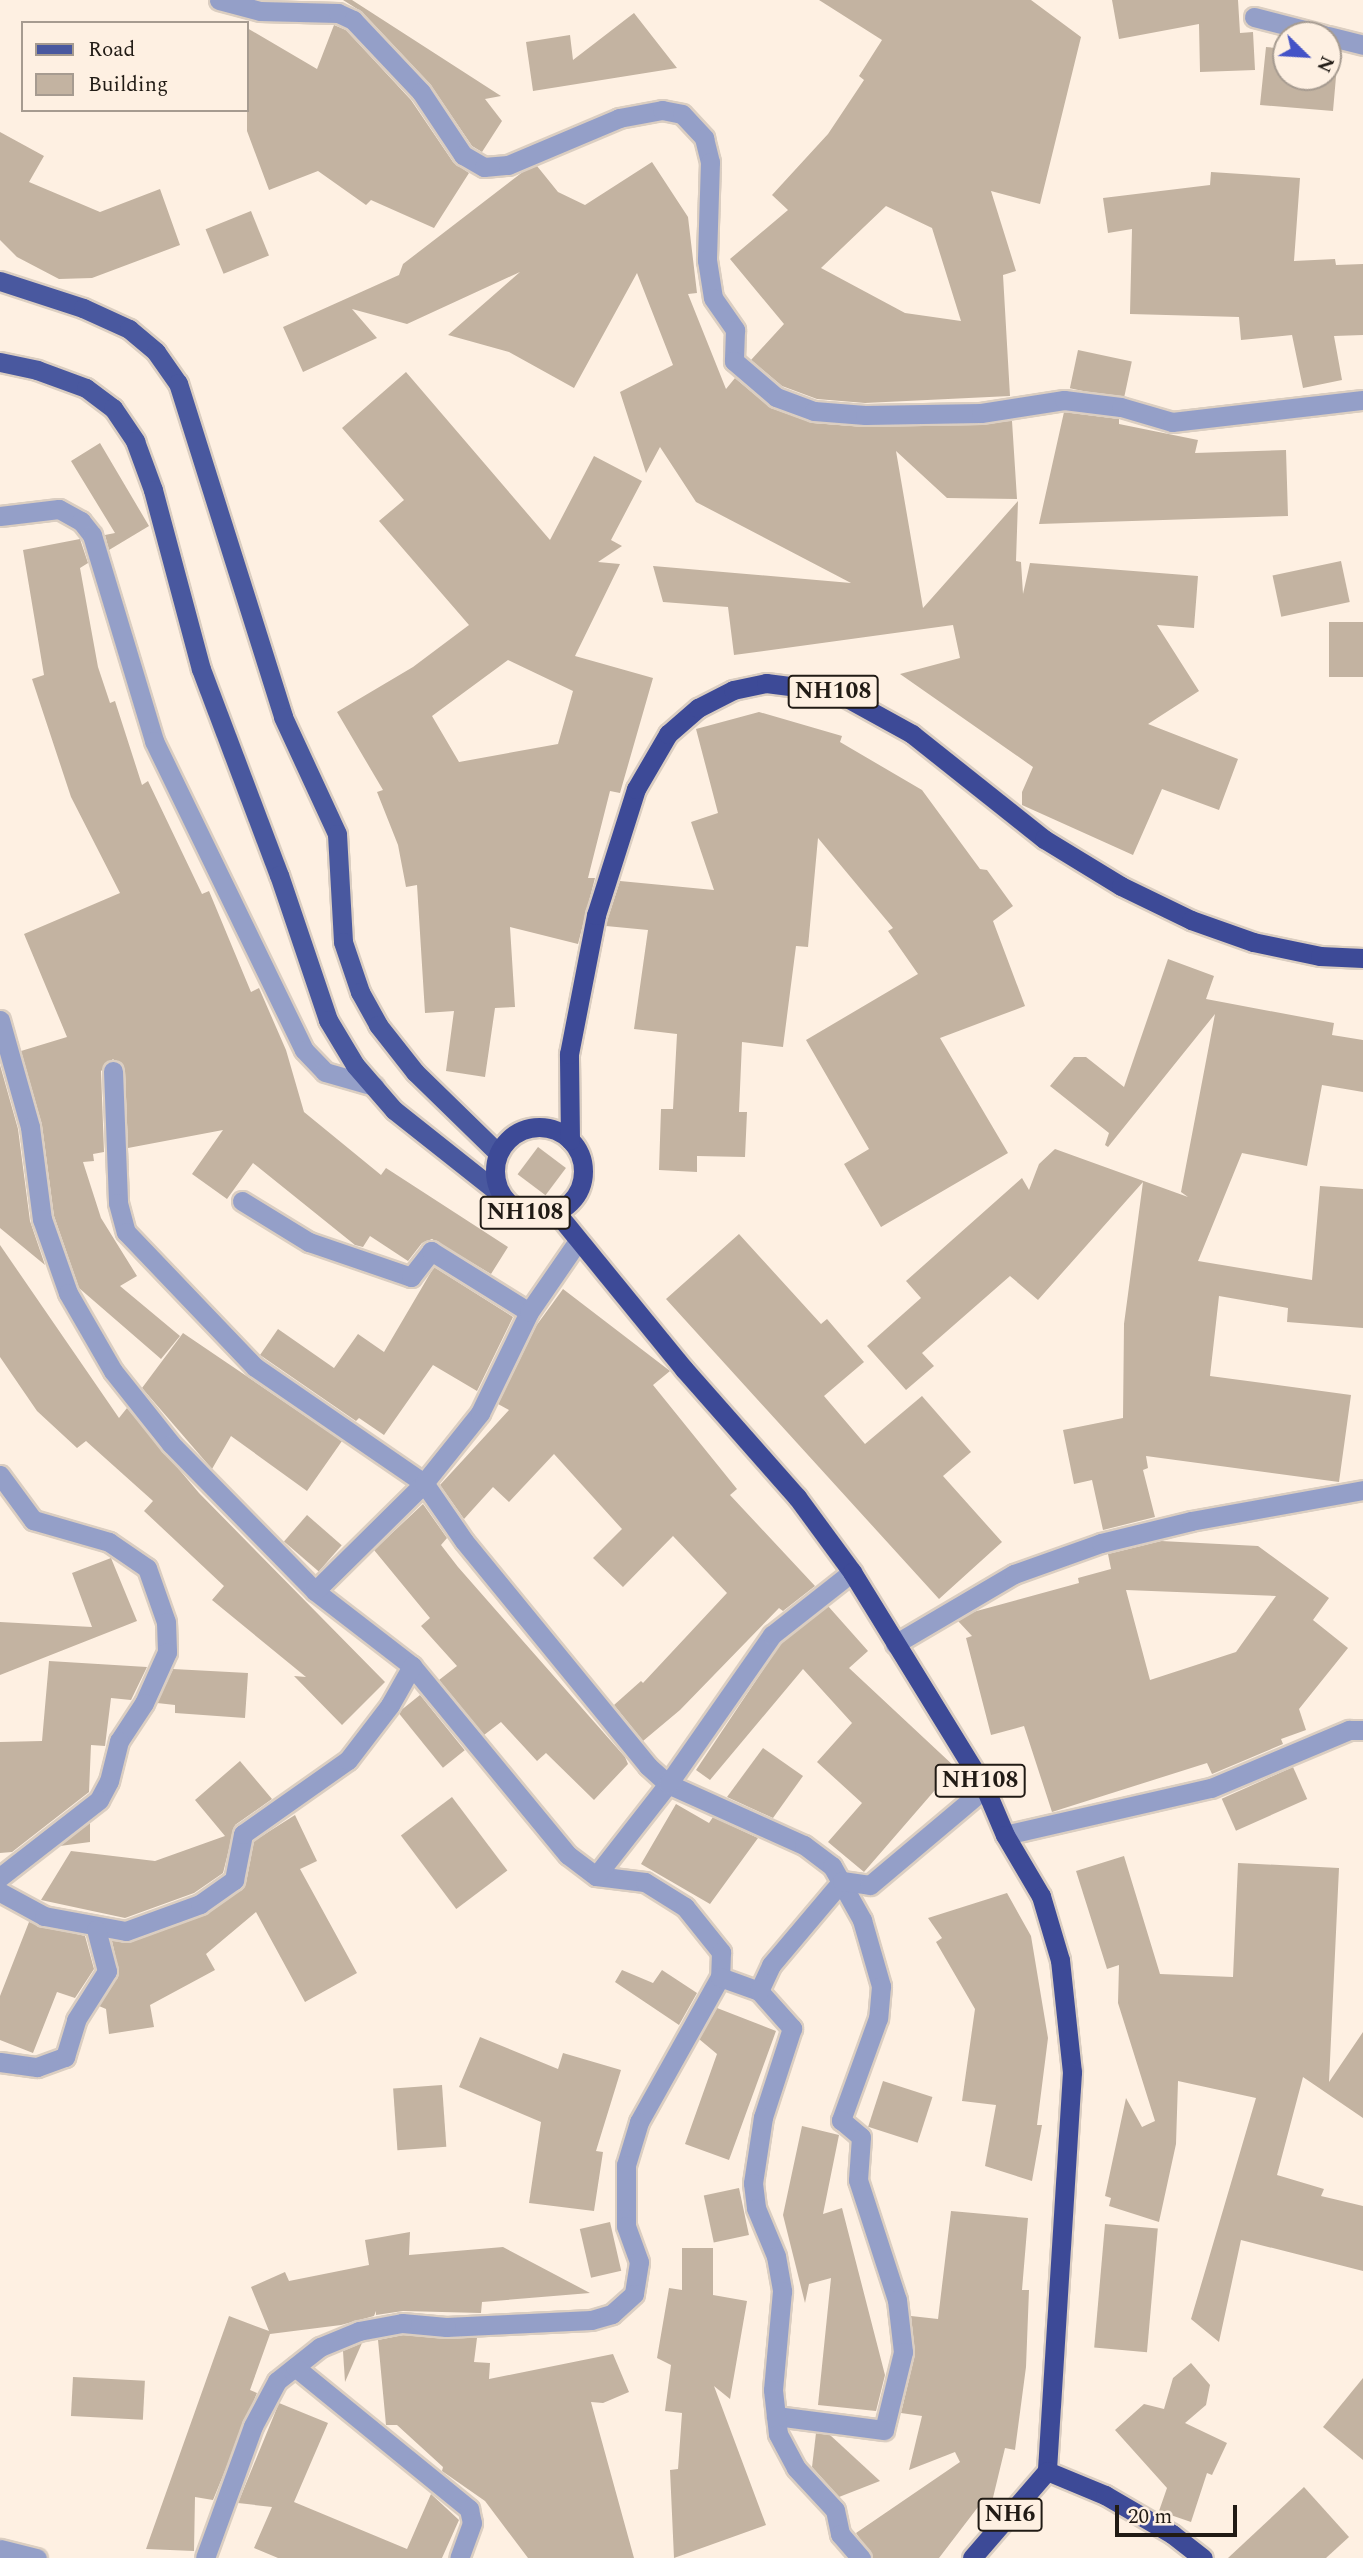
<!DOCTYPE html>
<style>
body{margin:0}
#map{position:relative;width:1363px;height:2558px;overflow:hidden;background:#fef0e2;font-family:Spectral,serif}
div>[style]{position:absolute}
[style*='--x']{left:calc(var(--x)*1px);top:calc(var(--y)*1px);width:calc(var(--w)*1px);rotate:calc(var(--a)*1deg)}
.building>*{inset:0;background:#c3b3a1;transform-origin:0 0}
.roads{filter:drop-shadow(2px 0 #dbcec1) drop-shadow(-2px 0 #dbcec1) drop-shadow(0 2px #dbcec1) drop-shadow(0 -2px #dbcec1)}
.minor>*{height:19px;margin:-9.5px;padding:0 9.5px;transform-origin:9.5px;border-radius:9.5px;background:#949fc8}
.primary>*{height:19px;margin:-9.5px;padding:0 9.5px;transform-origin:9.5px;border-radius:9.5px;background:#49589f}
.trunk>*{height:19px;margin:-9.5px;padding:0 9.5px;transform-origin:9.5px;border-radius:9.5px;background:#3d4a97}
.trunk>.ring{margin:-9.5px;padding:0;box-sizing:content-box;background:none;border:19px solid #3d4a97;border-radius:50%}
span{translate:-50% -50%;white-space:nowrap;text-align:center;line-height:1.15;-webkit-text-stroke:5px #fef0e2;paint-order:stroke}
.shield-label span{padding:2px 5px;background:#fef0e2;border:2px solid;border-radius:5px;-webkit-text-stroke-width:0}
.shield-label{font-size:23px;color:#211b15;font-weight:700}
.legend{position:absolute;left:21px;top:21px;width:228px;height:91px;box-sizing:border-box;background:#fef0e2;border:2px solid #a69b90;margin:0;padding:9px 12px;list-style:none;font-size:21px;color:#211b15}
.legend li{display:flex;align-items:center;gap:14px;height:35px}
.legend b{width:35px;border:2px solid #a69b90}
.north{position:absolute;left:1272px;top:21px;width:70px;height:70px;box-sizing:border-box;background:#fef0e2;border:2px solid #a69b90;border-radius:50%;rotate:114deg;font-size:19px;font-weight:700;line-height:28px;text-align:center;color:#211b15}
.north::after{content:'';display:block;margin:auto;width:24px;height:32px;background:#4453c7;clip-path:polygon(50% 0,100% 100%,50% 72%,0 100%)}
.scale{position:absolute;left:1115px;top:2505px;width:122px;height:32px;box-sizing:border-box;border:4px solid #211b15;border-top:0;padding-left:9px;font-size:21px;line-height:24px;white-space:nowrap;color:#211b15;-webkit-text-stroke:5px #fef0e2;paint-order:stroke}
</style>
<div id="map">
<div class="building">
<div style="clip-path:polygon(343px 0,352px 0,501px 96px,485px 99px,502px 121px,482px 152px,472px 146px,430px 84px,362px 12px)"></div>
<div style="clip-path:polygon(evenodd,819px 0,1031px 0,1081px 37px,1040px 204px,991px 191px,1016px 271px,1003px 275px,1010px 396px,865px 403px,817px 399px,782px 386px,751px 360px,784px 324px,730px 259px,788px 210px,772px 195px,828px 134px,864px 80px,859px 76px,882px 40px,819px 0,886px 206px,932px 228px,961px 321px,905px 313px,821px 268px,886px 206px)"></div>
<div style="clip-path:polygon(1112px 0,1238px 0,1240px 33px,1253px 32px,1255px 70px,1200px 72px,1199px 24px,1119px 39px)"></div>
<div style="clip-path:polygon(634px 13px,677px 68px,533px 91px,526px 42px,570px 35px,573px 60px)"></div>
<div style="clip-path:polygon(334px 25px,346px 30px,411px 100px,453px 162px,469px 173px,434px 228px,371px 200px,366px 205px,318px 171px,269px 190px,247px 131px,247px 28px,317px 69px)"></div>
<div style="clip-path:polygon(1266px 47px,1286px 49px,1286px 77px,1328px 77px,1328px 53px,1338px 54px,1333px 111px,1260px 105px)"></div>
<div style="clip-path:polygon(0 132px,44px 156px,29px 182px,100px 212px,160px 189px,180px 245px,92px 278px,59px 279px,17px 257px,0 240px)"></div>
<div style="clip-path:polygon(652px 162px,688px 217px,697px 293px,688px 294px,726px 389px,735px 378px,771px 408px,813px 423px,865px 427px,1012px 421px,1017px 499px,947px 498px,896px 451px,923px 608px,1018px 501px,1016px 561px,1021px 562px,1023px 594px,1030px 563px,1198px 576px,1194px 628px,1157px 625px,1199px 691px,1148px 724px,1238px 759px,1219px 810px,1162px 789px,1133px 855px,1022px 805px,1022px 792px,1033px 767px,900px 674px,960px 658px,953px 625px,734px 655px,728px 607px,663px 602px,653px 566px,851px 583px,696px 502px,660px 447px,646px 473px,620px 392px,673px 365px,637px 273px,574px 388px,509px 352px,448px 335px,520px 272px,407px 324px,352px 309px,377px 338px,303px 372px,283px 327px,399px 275px,403px 264px,524px 171px,537px 166px,558px 192px,585px 205px)"></div>
<div style="clip-path:polygon(1211px 172px,1300px 178px,1294px 261px,1335px 259px,1336px 265px,1363px 264px,1363px 335px,1334px 336px,1342px 380px,1303px 388px,1292px 335px,1241px 340px,1239px 317px,1130px 314px,1132px 229px,1108px 233px,1103px 198px,1210px 185px)"></div>
<div style="left:251px;top:211px;width:48px;height:49px;rotate:68deg"></div>
<div style="left:1078px;top:350px;width:55px;height:39px;rotate:12deg"></div>
<div style="clip-path:polygon(evenodd,406px 372px,550px 540px,594px 456px,642px 481px,611px 540px,622px 546px,598px 562px,620px 564px,575px 656px,653px 678px,620px 793px,610px 791px,588px 878px,595px 878px,578px 944px,510px 927px,515px 1007px,495px 1008px,485px 1077px,446px 1071px,454px 1011px,425px 1013px,417px 885px,406px 887px,398px 845px,377px 792px,383px 790px,337px 712px,413px 667px,469px 625px,379px 521px,404px 500px,342px 428px,406px 372px,508px 660px,573px 691px,558px 744px,459px 762px,432px 716px,508px 660px)"></div>
<div style="clip-path:polygon(1064px 412px,1119px 419px,1119px 424px,1198px 440px,1195px 453px,1286px 450px,1288px 516px,1039px 524px)"></div>
<div style="clip-path:polygon(100px 443px,149px 526px,109px 550px,105px 535px,115px 533px,71px 461px)"></div>
<div style="clip-path:polygon(80px 539px,88px 563px,80px 568px,98px 667px,110px 703px,115px 701px,142px 785px,148px 781px,202px 894px,209px 891px,251px 992px,259px 988px,286px 1050px,304px 1112px,381px 1175px,386px 1168px,508px 1247px,491px 1274px,432px 1239px,422px 1243px,408px 1261px,370px 1236px,363px 1247px,355px 1245px,253px 1163px,227px 1199px,192px 1174px,223px 1130px,128px 1148px,125px 1071px,113px 1059px,101px 1071px,104px 1152px,93px 1154px,94px 1161px,83px 1162px,101px 1218px,137px 1276px,120px 1286px,180px 1336px,161px 1359px,79px 1288px,54px 1216px,42px 1125px,21px 1051px,67px 1037px,24px 934px,120px 893px,71px 797px,32px 679px,44px 675px,23px 550px)"></div>
<div style="left:1341px;top:561px;width:42px;height:70px;rotate:78deg"></div>
<div style="left:1363px;top:622px;width:55px;height:34px;rotate:90deg"></div>
<div style="clip-path:polygon(759px 712px,842px 736px,840px 742px,922px 790px,980px 869px,987px 870px,1013px 906px,993px 921px,1025px 1006px,940px 1038px,1008px 1153px,881px 1227px,844px 1164px,869px 1149px,806px 1040px,918px 974px,888px 931px,893px 928px,818px 838px,808px 947px,796px 946px,783px 1047px,742px 1042px,739px 1112px,747px 1112px,745px 1157px,697px 1156px,697px 1172px,659px 1170px,661px 1109px,673px 1109px,677px 1034px,634px 1029px,648px 930px,606px 926px,608px 918px,620px 881px,714px 890px,691px 822px,718px 813px,696px 729px)"></div>
<div style="clip-path:polygon(1168px 959px,1214px 976px,1206px 999px,1334px 1023px,1332px 1035px,1363px 1040px,1363px 1092px,1322px 1085px,1307px 1166px,1242px 1153px,1198px 1261px,1312px 1280px,1320px 1186px,1363px 1189px,1363px 1328px,1287px 1322px,1288px 1308px,1219px 1296px,1210px 1376px,1351px 1395px,1339px 1482px,1146px 1456px,1148px 1468px,1143px 1470px,1155px 1517px,1103px 1530px,1092px 1480px,1074px 1484px,1063px 1430px,1123px 1418px,1124px 1324px,1143px 1182px,1038px 1300px,1010px 1276px,922px 1353px,934px 1366px,906px 1390px,867px 1346px,921px 1298px,906px 1281px,1022px 1178px,1029px 1190px,1039px 1164px,1055px 1149px,1188px 1197px,1181px 1192px,1215px 1014px,1108px 1147px,1105px 1145px,1109px 1133px,1050px 1086px,1074px 1057px,1086px 1057px,1124px 1087px)"></div>
<div style="clip-path:polygon(0 1065px,18px 1129px,30px 1221px,45px 1265px,0 1228px)"></div>
<div style="left:538px;top:1147px;width:35px;height:34px;rotate:37deg"></div>
<div style="clip-path:polygon(739px 1234px,821px 1324px,827px 1319px,864px 1362px,824px 1396px,865px 1444px,922px 1396px,971px 1452px,943px 1476px,1002px 1542px,939px 1599px,666px 1299px)"></div>
<div style="clip-path:polygon(0 1245px,119px 1418px,127px 1408px,199px 1493px,385px 1682px,342px 1725px,294px 1676px,306px 1677px,212px 1600px,224px 1586px,144px 1511px,153px 1501px,86px 1441px,77px 1448px,37px 1411px,0 1357px)"></div>
<div style="clip-path:polygon(434px 1267px,513px 1317px,477px 1391px,433px 1365px,384px 1435px,359px 1418px,356px 1421px,260px 1355px,278px 1329px,334px 1368px,358px 1334px,384px 1352px)"></div>
<div style="clip-path:polygon(563px 1289px,670px 1371px,653px 1385px,737px 1489px,730px 1495px,815px 1586px,783px 1611px,779px 1608px,680px 1710px,643px 1741px,614px 1705px,641px 1681px,643px 1683px,727px 1593px,673px 1536px,623px 1587px,593px 1558px,622px 1529px,554px 1454px,509px 1502px,493px 1487px,464px 1519px,440px 1485px,509px 1410px,498px 1404px,536px 1326px)"></div>
<div style="clip-path:polygon(183px 1333px,342px 1441px,307px 1491px,231px 1436px,212px 1469px,142px 1388px)"></div>
<div style="clip-path:polygon(423px 1504px,447px 1538px,441px 1545px,458px 1567px,625px 1757px,628px 1764px,594px 1800px,546px 1753px,537px 1761px,501px 1722px,484px 1735px,439px 1680px,457px 1666px,421px 1626px,430px 1618px,374px 1550px)"></div>
<div style="left:307px;top:1515px;width:46px;height:35px;rotate:41deg"></div>
<div style="clip-path:polygon(evenodd,1161px 1541px,1258px 1546px,1329px 1598px,1313px 1620px,1348px 1648px,1299px 1709px,1306px 1730px,1281px 1739px,1283px 1744px,1212px 1774px,1207px 1763px,1052px 1812px,1024px 1726px,991px 1735px,966px 1638px,972px 1636px,958px 1621px,973px 1612px,1079px 1583px,1078px 1578px,1111px 1569px,1108px 1554px,1161px 1541px,1126px 1590px,1276px 1596px,1236px 1652px,1150px 1680px,1126px 1590px)"></div>
<div style="clip-path:polygon(111px 1558px,137px 1621px,0 1675px,0 1622px,92px 1627px,72px 1573px)"></div>
<div style="clip-path:polygon(828px 1606px,868px 1651px,849px 1668px,955px 1767px,864px 1872px,828px 1842px,862px 1803px,817px 1762px,852px 1723px,803px 1669px,710px 1780px,696px 1770px,781px 1643px)"></div>
<div style="clip-path:polygon(49px 1661px,147px 1667px,131px 1700px,111px 1698px,105px 1746px,91px 1745px,89px 1792px,12px 1852px,0 1853px,0 1742px,42px 1741px)"></div>
<div style="clip-path:polygon(173px 1669px,248px 1673px,245px 1718px,175px 1713px,175px 1705px,157px 1703px)"></div>
<div style="left:420px;top:1695px;width:71px;height:28px;rotate:51deg"></div>
<div style="clip-path:polygon(763px 1748px,803px 1776px,773px 1818px,727px 1797px)"></div>
<div style="clip-path:polygon(240px 1761px,272px 1799px,235px 1825px,223px 1873px,194px 1893px,125px 1918px,41px 1900px,71px 1851px,155px 1861px,225px 1836px,195px 1800px)"></div>
<div style="left:1293px;top:1767px;width:35px;height:78px;rotate:66deg"></div>
<div style="left:452px;top:1797px;width:92px;height:64px;rotate:53deg"></div>
<div style="clip-path:polygon(676px 1804px,709px 1823px,713px 1817px,758px 1838px,710px 1904px,641px 1864px)"></div>
<div style="clip-path:polygon(295px 1815px,317px 1861px,300px 1869px,357px 1973px,305px 2002px,256px 1912px,206px 1954px,215px 1970px,150px 2005px,154px 2027px,109px 2034px,106px 2009px,99px 2006px,119px 1973px,112px 1941px,130px 1942px,207px 1914px,246px 1883px,254px 1841px)"></div>
<div style="clip-path:polygon(90px 1822px,90px 1842px,60px 1846px)"></div>
<div style="clip-path:polygon(1124px 1856px,1160px 1974px,1233px 1977px,1238px 1863px,1339px 1868px,1329px 2082px,1363px 2032px,1363px 2118px,1303px 2077px,1277px 2175px,1324px 2189px,1321px 2196px,1363px 2206px,1363px 2271px,1241px 2240px,1219px 2342px,1191px 2319px,1256px 2098px,1178px 2081px,1176px 2144px,1159px 2222px,1109px 2206px,1111px 2198px,1105px 2196px,1126px 2098px,1142px 2127px,1155px 2121px,1118px 2003px,1119px 1965px,1107px 1969px,1076px 1871px)"></div>
<div style="clip-path:polygon(1007px 1893px,1031px 1936px,1048px 2038px,1037px 2125px,1042px 2125px,1032px 2181px,985px 2166px,996px 2105px,962px 2101px,975px 2009px,936px 1942px,942px 1938px,928px 1918px)"></div>
<div style="clip-path:polygon(29px 1922px,85px 1936px,94px 1969px,75px 1998px,57px 1992px,33px 2053px,0 2040px,0 1996px)"></div>
<div style="clip-path:polygon(622px 1970px,653px 1983px,662px 1970px,697px 1993px,679px 2025px,615px 1982px)"></div>
<div style="clip-path:polygon(717px 2008px,776px 2031px,729px 2160px,685px 2144px,717px 2054px,699px 2039px)"></div>
<div style="clip-path:polygon(480px 2037px,558px 2069px,563px 2053px,621px 2070px,596px 2151px,603px 2152px,594px 2211px,529px 2203px,541px 2122px,459px 2087px)"></div>
<div style="left:883px;top:2081px;width:52px;height:48px;rotate:18deg"></div>
<div style="left:442px;top:2085px;width:62px;height:49px;rotate:86deg"></div>
<div style="clip-path:polygon(802px 2126px,839px 2135px,823px 2214px,842px 2208px,885px 2375px,876px 2411px,818px 2405px,831px 2278px,809px 2284px,805px 2303px,783px 2215px)"></div>
<div style="left:739px;top:2188px;width:48px;height:36px;rotate:78deg"></div>
<div style="clip-path:polygon(951px 2211px,1028px 2218px,1022px 2290px,1029px 2290px,1026px 2367px,1015px 2450px,1005px 2448px,990px 2510px,978px 2507px,939px 2558px,873px 2558px,856px 2533px,960px 2462px,955px 2452px,909px 2470px,922px 2416px,901px 2413px,915px 2354px,911px 2316px,938px 2319px)"></div>
<div style="left:610px;top:2222px;width:50px;height:31px;rotate:77deg"></div>
<div style="left:1105px;top:2224px;width:53px;height:124px;rotate:5deg"></div>
<div style="clip-path:polygon(410px 2232px,409px 2255px,503px 2247px,590px 2293px,482px 2302px,481px 2313px,403px 2311px,376px 2315px,376px 2311px,374px 2316px,341px 2325px,270px 2334px,250px 2390px,257px 2393px,213px 2500px,195px 2497px,194px 2551px,146px 2549px,229px 2316px,269px 2331px,251px 2287px,285px 2272px,289px 2281px,369px 2265px,365px 2240px)"></div>
<div style="clip-path:polygon(682px 2248px,713px 2248px,713px 2295px,747px 2301px,730px 2399px,714px 2386px,766px 2525px,674px 2558px,670px 2470px,678px 2469px,682px 2413px,665px 2411px,671px 2365px,657px 2358px,669px 2288px,682px 2290px)"></div>
<div style="clip-path:polygon(403px 2335px,477px 2338px,474px 2362px,490px 2363px,489px 2379px,613px 2354px,629px 2392px,603px 2403px,591px 2402px,634px 2558px,528px 2558px,485px 2501px,442px 2471px,443px 2467px,397px 2425px,386px 2425px,378px 2340px)"></div>
<div style="clip-path:polygon(362px 2343px,345px 2382px,343px 2351px)"></div>
<div style="clip-path:polygon(1191px 2363px,1210px 2385px,1206px 2405px,1185px 2423px,1227px 2443px,1212px 2475px,1207px 2473px,1191px 2522px,1159px 2511px,1167px 2488px,1115px 2430px,1144px 2404px,1164px 2409px,1173px 2378px)"></div>
<div style="left:73px;top:2377px;width:72px;height:39px;rotate:3deg"></div>
<div style="clip-path:polygon(1363px 2378px,1363px 2460px,1323px 2427px)"></div>
<div style="clip-path:polygon(279px 2403px,328px 2423px,294px 2502px,407px 2549px,431px 2494px,459px 2520px,442px 2558px,278px 2558px,254px 2548px,272px 2507px,238px 2503px)"></div>
<div style="clip-path:polygon(816px 2433px,830px 2435px,880px 2481px,839px 2497px,812px 2467px)"></div>
<div style="clip-path:polygon(1304px 2487px,1349px 2537px,1326px 2558px,1228px 2558px)"></div>
</div>
<div class="roads">
<div class="minor">
<div style="--x:219;--y:0;--w:42;--a:15"></div>
<div style="--x:260;--y:11;--w:78;--a:1.5"></div>
<div style="--x:338;--y:13;--w:17;--a:25"></div>
<div style="--x:353;--y:20;--w:99;--a:46.6"></div>
<div style="--x:421;--y:92;--w:76;--a:56.3"></div>
<div style="--x:463;--y:155;--w:24;--a:30"></div>
<div style="--x:484;--y:167;--w:24;--a:-5"></div>
<div style="--x:508;--y:165;--w:121;--a:-22.9"></div>
<div style="--x:619;--y:118;--w:44;--a:-10.5"></div>
<div style="--x:662;--y:110;--w:20;--a:11"></div>
<div style="--x:682;--y:114;--w:33;--a:47"></div>
<div style="--x:704;--y:138;--w:25;--a:76"></div>
<div style="--x:710;--y:162;--w:98;--a:91.8"></div>
<div style="--x:707;--y:260;--w:38;--a:81"></div>
<div style="--x:713;--y:298;--w:39;--a:55"></div>
<div style="--x:735;--y:330;--w:31;--a:92"></div>
<div style="--x:734;--y:361;--w:55;--a:40.6"></div>
<div style="--x:776;--y:397;--w:40;--a:20.2"></div>
<div style="--x:814;--y:411;--w:51;--a:4.5"></div>
<div style="--x:865;--y:415;--w:116;--a:-1"></div>
<div style="--x:981;--y:413;--w:84;--a:-8.9"></div>
<div style="--x:1064;--y:400;--w:57;--a:7"></div>
<div style="--x:1121;--y:407;--w:53;--a:16.4"></div>
<div style="--x:1172;--y:422;--w:192;--a:-6.6"></div>
<div style="--x:1254;--y:17;--w:72;--a:14.4"></div>
<div style="--x:1328;--y:36;--w:36;--a:14"></div>
<div style="--x:0;--y:516;--w:59;--a:-6.8"></div>
<div style="--x:59;--y:509;--w:25;--a:29"></div>
<div style="--x:81;--y:521;--w:18;--a:52"></div>
<div style="--x:92;--y:535;--w:215;--a:73.2"></div>
<div style="--x:154;--y:741;--w:343;--a:64.1"></div>
<div style="--x:304;--y:1050;--w:30;--a:46"></div>
<div style="--x:325;--y:1072;--w:51;--a:15.9"></div>
<div style="--x:0;--y:1020;--w:111;--a:74.3"></div>
<div style="--x:30;--y:1127;--w:93;--a:82.6"></div>
<div style="--x:42;--y:1219;--w:78;--a:70.6"></div>
<div style="--x:68;--y:1293;--w:90;--a:60"></div>
<div style="--x:113;--y:1371;--w:93;--a:51.5"></div>
<div style="--x:171;--y:1444;--w:206;--a:45.6"></div>
<div style="--x:315;--y:1591;--w:123;--a:37.7"></div>
<div style="--x:412;--y:1666;--w:245;--a:50.5"></div>
<div style="--x:568;--y:1855;--w:35;--a:37"></div>
<div style="--x:596;--y:1876;--w:49;--a:7"></div>
<div style="--x:645;--y:1882;--w:47;--a:32"></div>
<div style="--x:685;--y:1907;--w:58;--a:51.3"></div>
<div style="--x:721;--y:1952;--w:25;--a:92"></div>
<div style="--x:720;--y:1977;--w:166;--a:119.2"></div>
<div style="--x:639;--y:2122;--w:45;--a:106.8"></div>
<div style="--x:626;--y:2165;--w:61;--a:90"></div>
<div style="--x:626;--y:2226;--w:38;--a:70"></div>
<div style="--x:639;--y:2262;--w:32;--a:99"></div>
<div style="--x:634;--y:2294;--w:30;--a:138"></div>
<div style="--x:612;--y:2314;--w:22;--a:164"></div>
<div style="--x:591;--y:2320;--w:145;--a:177.2"></div>
<div style="--x:446;--y:2327;--w:44;--a:-174.8"></div>
<div style="--x:402;--y:2323;--w:44;--a:169.5"></div>
<div style="--x:359;--y:2331;--w:42;--a:157.7"></div>
<div style="--x:320;--y:2347;--w:55;--a:141.7"></div>
<div style="--x:277;--y:2381;--w:51;--a:118.1"></div>
<div style="--x:253;--y:2426;--w:140;--a:110"></div>
<div style="--x:113;--y:1071;--w:132;--a:87.8"></div>
<div style="--x:118;--y:1203;--w:30;--a:75"></div>
<div style="--x:126;--y:1232;--w:187;--a:46.3"></div>
<div style="--x:255;--y:1367;--w:205;--a:34.5"></div>
<div style="--x:424;--y:1483;--w:70;--a:55.4"></div>
<div style="--x:464;--y:1541;--w:291;--a:50.7"></div>
<div style="--x:648;--y:1766;--w:27;--a:42"></div>
<div style="--x:668;--y:1784;--w:149;--a:24.2"></div>
<div style="--x:804;--y:1845;--w:35;--a:37"></div>
<div style="--x:832;--y:1866;--w:62;--a:60.9"></div>
<div style="--x:862;--y:1920;--w:69;--a:73.9"></div>
<div style="--x:881;--y:1986;--w:32;--a:95"></div>
<div style="--x:878;--y:2018;--w:109;--a:109.9"></div>
<div style="--x:841;--y:2120;--w:26;--a:40"></div>
<div style="--x:861;--y:2137;--w:43;--a:94"></div>
<div style="--x:858;--y:2180;--w:126;--a:72"></div>
<div style="--x:897;--y:2300;--w:52;--a:83.4"></div>
<div style="--x:903;--y:2352;--w:80;--a:103.7"></div>
<div style="--x:884;--y:2430;--w:109;--a:-172.6"></div>
<div style="--x:242;--y:1201;--w:79;--a:31.5"></div>
<div style="--x:309;--y:1242;--w:108;--a:18.9"></div>
<div style="--x:411;--y:1277;--w:33;--a:-52"></div>
<div style="--x:431;--y:1251;--w:115;--a:31.9"></div>
<div style="--x:0;--y:1475;--w:56;--a:53.7"></div>
<div style="--x:33;--y:1520;--w:79;--a:16.1"></div>
<div style="--x:109;--y:1542;--w:46;--a:34.4"></div>
<div style="--x:147;--y:1568;--w:57;--a:70.6"></div>
<div style="--x:166;--y:1622;--w:30;--a:88"></div>
<div style="--x:167;--y:1652;--w:56;--a:114.3"></div>
<div style="--x:144;--y:1703;--w:45;--a:123.3"></div>
<div style="--x:119;--y:1741;--w:41;--a:104"></div>
<div style="--x:109;--y:1781;--w:21;--a:118"></div>
<div style="--x:99;--y:1800;--w:125;--a:142.1"></div>
<div style="--x:315;--y:1591;--w:153;--a:-44.7"></div>
<div style="--x:424;--y:1483;--w:90;--a:-51.3"></div>
<div style="--x:480;--y:1413;--w:112;--a:-64.1"></div>
<div style="--x:529;--y:1312;--w:86;--a:-55.4"></div>
<div style="--x:895;--y:1644;--w:138;--a:-30.5"></div>
<div style="--x:1014;--y:1574;--w:92;--a:-19.6"></div>
<div style="--x:1101;--y:1543;--w:93;--a:-13.7"></div>
<div style="--x:1191;--y:1521;--w:175;--a:-10.2"></div>
<div style="--x:1005;--y:1835;--w:211;--a:-12.9"></div>
<div style="--x:1211;--y:1788;--w:150;--a:-22.8"></div>
<div style="--x:1349;--y:1730;--w:14;--a:0"></div>
<div style="--x:596;--y:1876;--w:117;--a:-52"></div>
<div style="--x:668;--y:1784;--w:182;--a:-55.1"></div>
<div style="--x:772;--y:1635;--w:102;--a:-38.2"></div>
<div style="--x:0;--y:1892;--w:50;--a:28.6"></div>
<div style="--x:44;--y:1916;--w:83;--a:10.4"></div>
<div style="--x:126;--y:1931;--w:79;--a:-20"></div>
<div style="--x:200;--y:1904;--w:42;--a:-35.2"></div>
<div style="--x:234;--y:1880;--w:47;--a:-78.9"></div>
<div style="--x:243;--y:1834;--w:128;--a:-35.2"></div>
<div style="--x:348;--y:1760;--w:69;--a:-52.6"></div>
<div style="--x:390;--y:1705;--w:45;--a:-60.6"></div>
<div style="--x:720;--y:1977;--w:41;--a:19.7"></div>
<div style="--x:759;--y:1991;--w:50;--a:48.3"></div>
<div style="--x:792;--y:2028;--w:94;--a:108"></div>
<div style="--x:763;--y:2117;--w:67;--a:98.6"></div>
<div style="--x:753;--y:2183;--w:25;--a:83"></div>
<div style="--x:756;--y:2208;--w:52;--a:67.4"></div>
<div style="--x:776;--y:2256;--w:36;--a:80"></div>
<div style="--x:782;--y:2291;--w:99;--a:95.2"></div>
<div style="--x:773;--y:2390;--w:44;--a:83.5"></div>
<div style="--x:778;--y:2434;--w:38;--a:62"></div>
<div style="--x:796;--y:2468;--w:57;--a:47.1"></div>
<div style="--x:835;--y:2510;--w:25;--a:78"></div>
<div style="--x:840;--y:2534;--w:32;--a:49"></div>
<div style="--x:759;--y:1991;--w:29;--a:-65"></div>
<div style="--x:771;--y:1965;--w:110;--a:-49.8"></div>
<div style="--x:842;--y:1881;--w:28;--a:8"></div>
<div style="--x:870;--y:1885;--w:150;--a:-40.1"></div>
<div style="--x:0;--y:2062;--w:37;--a:8"></div>
<div style="--x:37;--y:2067;--w:30;--a:-20"></div>
<div style="--x:65;--y:2057;--w:39;--a:-73"></div>
<div style="--x:76;--y:2020;--w:58;--a:-57.7"></div>
<div style="--x:107;--y:1971;--w:43;--a:-104.7"></div>
<div style="--x:295;--y:2367;--w:225;--a:39.2"></div>
<div style="--x:469;--y:2509;--w:14;--a:78"></div>
<div style="--x:472;--y:2523;--w:37;--a:110"></div>
<div style="--x:0;--y:2549;--w:38;--a:14"></div>
</div>
<div class="primary">
<div style="--x:0;--y:281;--w:87;--a:18"></div>
<div style="--x:83;--y:308;--w:51;--a:24.5"></div>
<div style="--x:129;--y:329;--w:35;--a:40"></div>
<div style="--x:156;--y:352;--w:38;--a:55"></div>
<div style="--x:178;--y:383;--w:350;--a:72.5"></div>
<div style="--x:283;--y:717;--w:129;--a:65.2"></div>
<div style="--x:337;--y:834;--w:108;--a:86.8"></div>
<div style="--x:343;--y:942;--w:53;--a:71.2"></div>
<div style="--x:360;--y:992;--w:38;--a:61"></div>
<div style="--x:378;--y:1025;--w:60;--a:51.8"></div>
<div style="--x:415;--y:1072;--w:116;--a:44.3"></div>
<div style="--x:0;--y:362;--w:38;--a:12"></div>
<div style="--x:37;--y:370;--w:52;--a:20.2"></div>
<div style="--x:86;--y:388;--w:34;--a:37"></div>
<div style="--x:113;--y:408;--w:40;--a:56"></div>
<div style="--x:135;--y:441;--w:52;--a:69.8"></div>
<div style="--x:153;--y:490;--w:185;--a:75"></div>
<div style="--x:201;--y:669;--w:220;--a:69.3"></div>
<div style="--x:279;--y:875;--w:153;--a:71.3"></div>
<div style="--x:328;--y:1020;--w:52;--a:59"></div>
<div style="--x:355;--y:1065;--w:60;--a:49.1"></div>
<div style="--x:394;--y:1110;--w:135;--a:38.4"></div>
</div>
<div class="trunk">
<div class="ring" style="left:495px;top:1127px;width:69px;height:69px"></div>
<div style="--x:570;--y:1140;--w:86;--a:-90.7"></div>
<div style="--x:569;--y:1054;--w:142;--a:-79"></div>
<div style="--x:596;--y:915;--w:132;--a:-72.4"></div>
<div style="--x:636;--y:789;--w:64;--a:-59.8"></div>
<div style="--x:668;--y:734;--w:40;--a:-41"></div>
<div style="--x:698;--y:708;--w:39;--a:-27"></div>
<div style="--x:733;--y:690;--w:34;--a:-12"></div>
<div style="--x:766;--y:683;--w:71;--a:7.3"></div>
<div style="--x:836;--y:692;--w:87;--a:28.9"></div>
<div style="--x:912;--y:734;--w:169;--a:38.5"></div>
<div style="--x:1044;--y:839;--w:90;--a:31.4"></div>
<div style="--x:1121;--y:886;--w:78;--a:25.9"></div>
<div style="--x:1191;--y:920;--w:66;--a:19.5"></div>
<div style="--x:1253;--y:942;--w:68;--a:11.8"></div>
<div style="--x:1320;--y:956;--w:43;--a:2.7"></div>
<div style="--x:556;--y:1212;--w:203;--a:50.8"></div>
<div style="--x:684;--y:1369;--w:171;--a:48.6"></div>
<div style="--x:797;--y:1497;--w:93;--a:53.7"></div>
<div style="--x:852;--y:1572;--w:254;--a:58.4"></div>
<div style="--x:985;--y:1788;--w:51;--a:66.9"></div>
<div style="--x:1005;--y:1835;--w:71;--a:59.5"></div>
<div style="--x:1041;--y:1896;--w:67;--a:73.5"></div>
<div style="--x:1060;--y:1960;--w:113;--a:83.9"></div>
<div style="--x:1072;--y:2072;--w:400;--a:93.6"></div>
<div style="--x:1047;--y:2471;--w:115;--a:130.8"></div>
<div style="--x:1047;--y:2471;--w:63;--a:22.5"></div>
<div style="--x:1105;--y:2495;--w:78;--a:30.2"></div>
<div style="--x:1172;--y:2534;--w:39;--a:38"></div>
</div>
</div>
<div class="shield-label">
<span style="left:833px;top:692px">NH108</span>
<span style="left:525px;top:1213px">NH108</span>
<span style="left:980px;top:1781px">NH108</span>
<span style="left:1010px;top:2515px">NH6</span>
</div>
<ul class="legend">
<li><b style="height:9px;background:#49589f"></b>Road</li>
<li><b style="height:19px;background:#c3b3a1"></b>Building</li>
</ul>
<div class="north">N</div>
<div class="scale">20 m</div>
</div>
